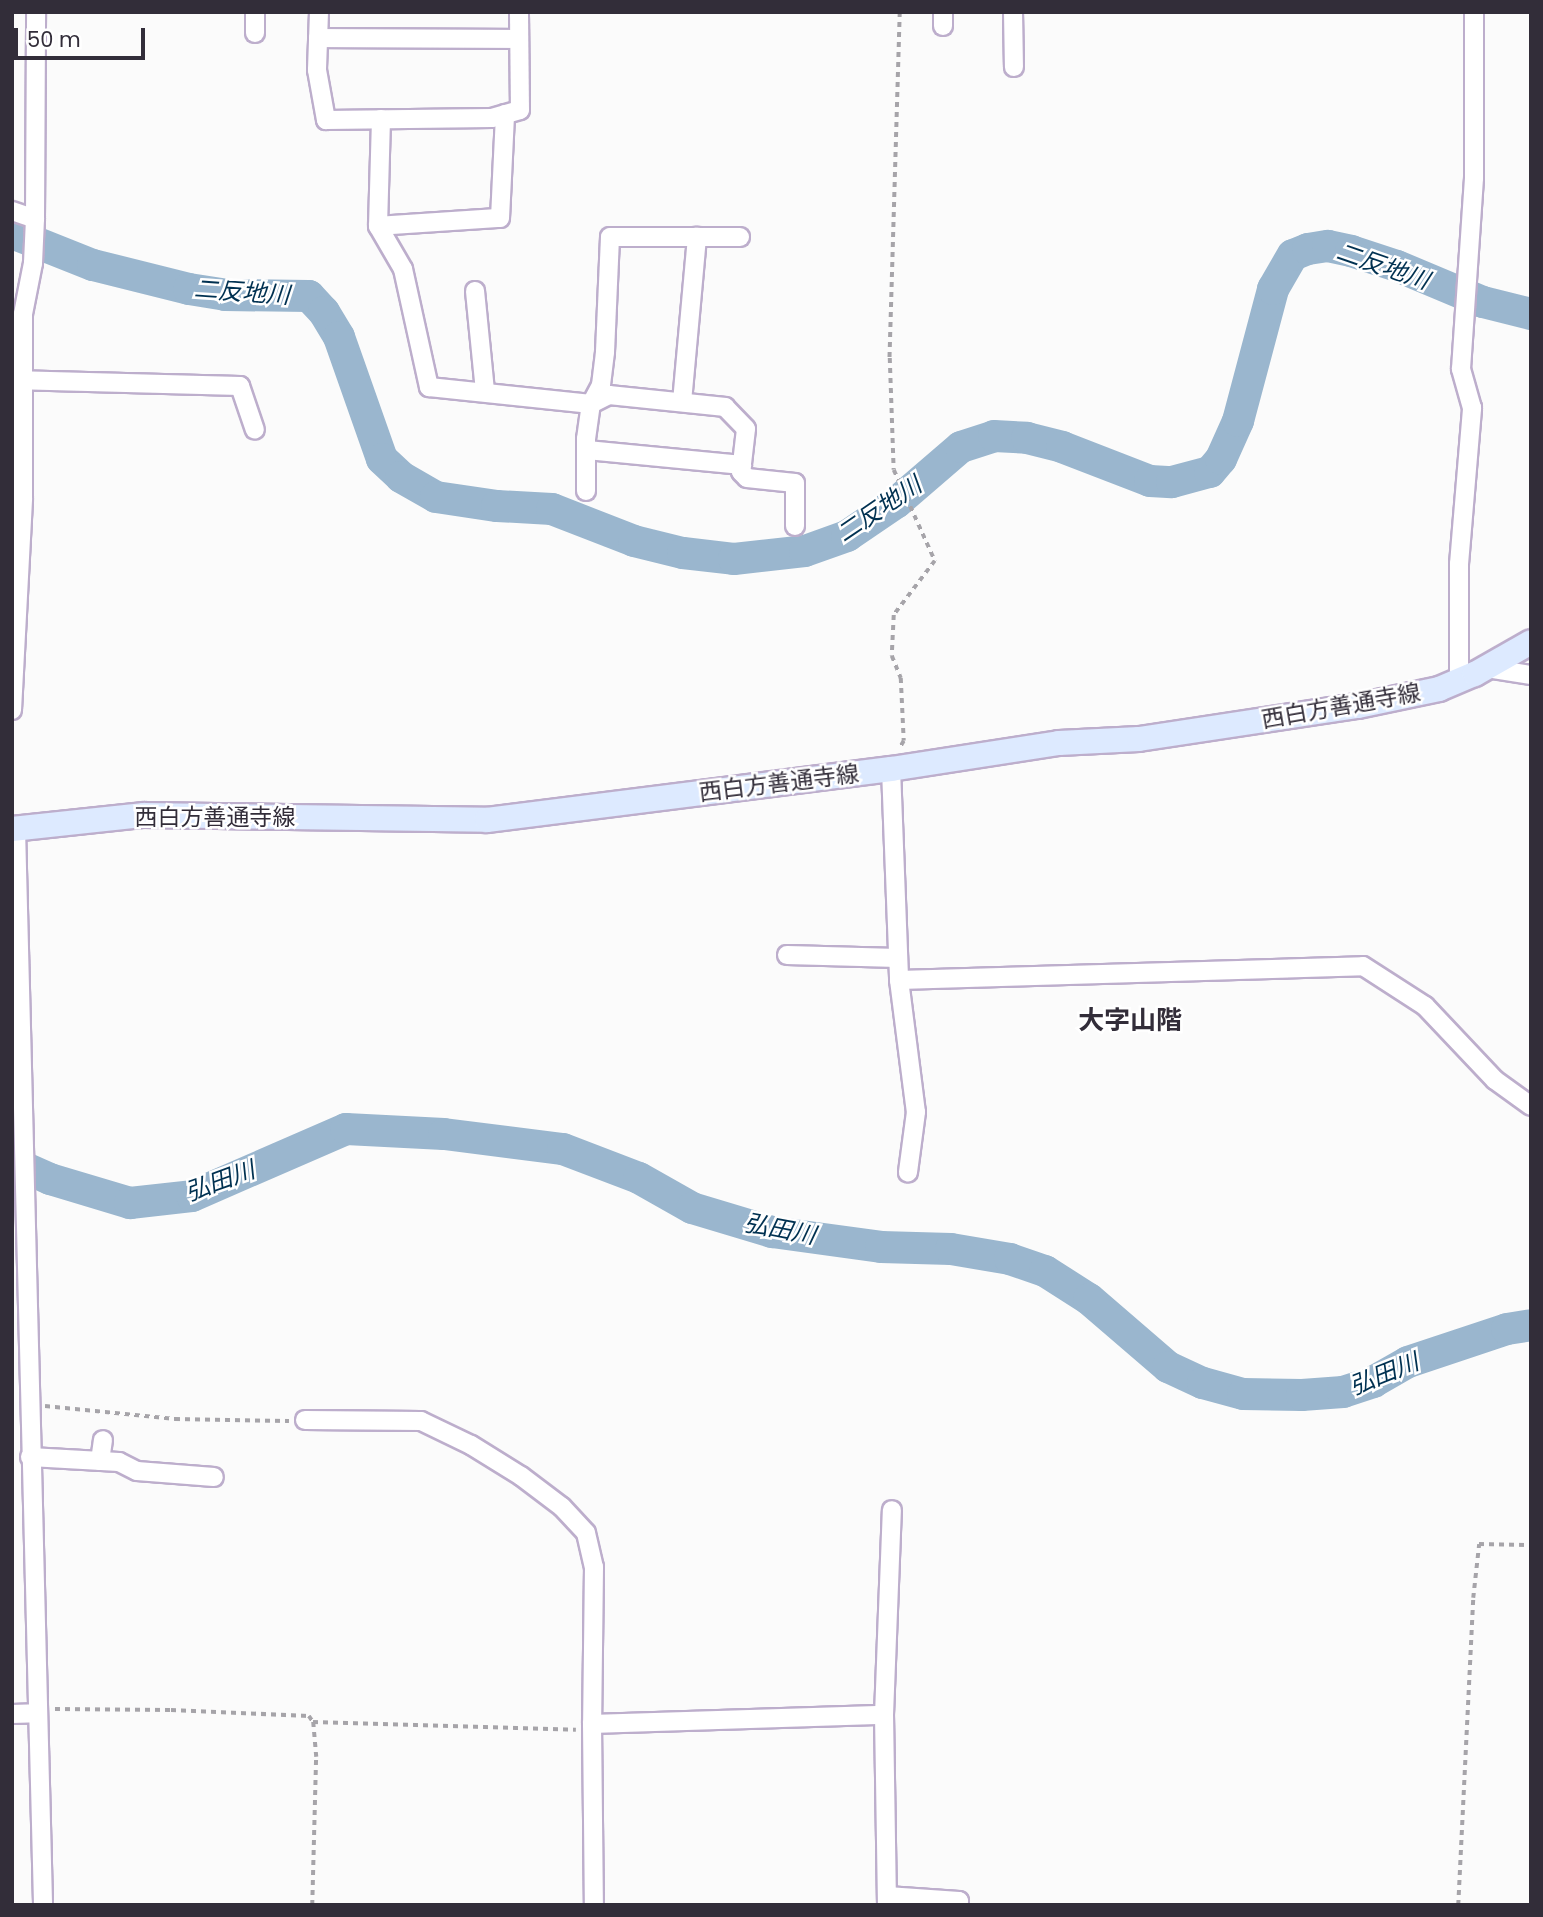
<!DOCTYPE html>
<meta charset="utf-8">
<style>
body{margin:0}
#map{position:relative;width:1543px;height:1917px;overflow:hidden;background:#fbfbfb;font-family:Poppins,"Noto Sans JP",sans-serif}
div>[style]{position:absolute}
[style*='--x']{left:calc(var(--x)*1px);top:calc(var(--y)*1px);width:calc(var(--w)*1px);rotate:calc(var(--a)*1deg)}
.river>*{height:32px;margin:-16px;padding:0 16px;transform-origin:16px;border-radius:16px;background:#9ab6ce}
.path>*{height:3.5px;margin-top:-1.75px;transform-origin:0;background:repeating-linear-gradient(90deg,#a6a4a9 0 5px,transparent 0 10px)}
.roads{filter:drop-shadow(2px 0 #bdaecc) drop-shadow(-2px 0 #bdaecc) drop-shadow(0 2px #bdaecc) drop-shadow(0 -2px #bdaecc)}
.street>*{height:18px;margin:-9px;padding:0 9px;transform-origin:9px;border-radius:9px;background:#fff}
.secondary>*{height:24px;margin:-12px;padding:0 12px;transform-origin:12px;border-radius:12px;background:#ddeaff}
span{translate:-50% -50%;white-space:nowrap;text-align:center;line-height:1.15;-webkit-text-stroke:5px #fff;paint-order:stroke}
.street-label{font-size:23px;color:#322d39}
.water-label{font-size:24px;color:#003151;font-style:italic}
.quarter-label{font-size:26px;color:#322d39;font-weight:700}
.frame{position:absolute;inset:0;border:14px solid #322d39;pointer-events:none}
.scale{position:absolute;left:14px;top:28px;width:131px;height:32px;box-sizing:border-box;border:4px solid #322d39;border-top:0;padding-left:9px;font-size:21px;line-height:24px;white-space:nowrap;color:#322d39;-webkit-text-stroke:5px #fff;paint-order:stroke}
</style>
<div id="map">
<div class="river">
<div style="--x:12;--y:233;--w:87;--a:21.6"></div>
<div style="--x:93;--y:265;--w:99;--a:14"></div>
<div style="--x:189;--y:289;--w:36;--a:9"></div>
<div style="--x:225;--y:295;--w:84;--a:0.7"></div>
<div style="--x:309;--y:296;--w:22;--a:47"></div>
<div style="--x:324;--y:312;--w:29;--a:59"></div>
<div style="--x:339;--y:337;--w:129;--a:70.6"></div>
<div style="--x:382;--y:459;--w:26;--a:43"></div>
<div style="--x:401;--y:477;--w:40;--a:29.7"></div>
<div style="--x:436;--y:497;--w:62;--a:8.4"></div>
<div style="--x:497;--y:506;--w:55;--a:3.1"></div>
<div style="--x:552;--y:509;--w:88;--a:21.3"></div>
<div style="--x:634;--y:541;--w:50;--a:13.8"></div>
<div style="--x:683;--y:553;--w:51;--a:6.7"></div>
<div style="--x:734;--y:559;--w:71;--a:-6.4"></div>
<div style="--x:805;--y:551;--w:45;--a:-19.7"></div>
<div style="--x:847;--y:536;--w:60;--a:-34.2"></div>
<div style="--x:897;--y:502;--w:84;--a:-40.7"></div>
<div style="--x:961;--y:447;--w:35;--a:-18"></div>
<div style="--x:994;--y:436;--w:33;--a:3"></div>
<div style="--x:1027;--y:438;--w:36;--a:14"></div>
<div style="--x:1062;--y:447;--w:94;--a:21.1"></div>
<div style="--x:1150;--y:481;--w:22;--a:3"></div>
<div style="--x:1172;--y:482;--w:39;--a:-15"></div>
<div style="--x:1210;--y:472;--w:17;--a:-50"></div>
<div style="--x:1221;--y:459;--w:42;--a:-65.9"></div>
<div style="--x:1238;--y:421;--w:137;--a:-75.1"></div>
<div style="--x:1273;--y:289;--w:39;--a:-60"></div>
<div style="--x:1293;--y:255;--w:16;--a:-22"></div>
<div style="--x:1308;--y:249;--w:20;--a:-9"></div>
<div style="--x:1328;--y:246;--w:24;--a:12"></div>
<div style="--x:1351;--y:251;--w:48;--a:18.1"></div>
<div style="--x:1397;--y:266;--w:93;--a:22.7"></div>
<div style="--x:1483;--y:302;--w:49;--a:14"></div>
<div style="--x:12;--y:1162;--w:42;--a:24.1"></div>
<div style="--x:50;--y:1179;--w:84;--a:16.7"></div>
<div style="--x:130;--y:1203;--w:62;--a:-6.4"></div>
<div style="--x:192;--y:1196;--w:168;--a:-23.5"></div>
<div style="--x:346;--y:1129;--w:98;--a:2.9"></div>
<div style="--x:444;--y:1134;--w:120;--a:7.2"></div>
<div style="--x:563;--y:1149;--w:81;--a:20.9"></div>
<div style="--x:639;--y:1178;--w:61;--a:29.5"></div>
<div style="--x:692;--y:1208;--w:84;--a:16.7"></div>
<div style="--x:772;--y:1232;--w:110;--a:7.8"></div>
<div style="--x:881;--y:1247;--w:70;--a:1.6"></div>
<div style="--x:951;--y:1249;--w:60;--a:9.6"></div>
<div style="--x:1010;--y:1259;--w:37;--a:19"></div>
<div style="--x:1045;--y:1271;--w:52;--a:32.5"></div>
<div style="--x:1089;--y:1299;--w:104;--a:40.7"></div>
<div style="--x:1168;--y:1367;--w:38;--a:25"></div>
<div style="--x:1203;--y:1383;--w:41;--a:15.4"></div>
<div style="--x:1243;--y:1394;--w:59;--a:1"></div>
<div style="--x:1302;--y:1395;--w:41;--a:-4.2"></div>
<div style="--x:1343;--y:1392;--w:32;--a:-18"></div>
<div style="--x:1373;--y:1382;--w:40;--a:-29.7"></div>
<div style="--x:1408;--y:1362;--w:104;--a:-18.4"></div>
<div style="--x:1507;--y:1329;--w:24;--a:-9"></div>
</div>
<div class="path">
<div style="--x:900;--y:12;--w:346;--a:91.7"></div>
<div style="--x:890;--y:358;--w:112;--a:88"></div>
<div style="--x:894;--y:470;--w:100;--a:65.7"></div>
<div style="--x:935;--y:561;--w:68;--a:127.2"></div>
<div style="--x:894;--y:615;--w:41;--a:92.8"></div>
<div style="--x:892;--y:656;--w:24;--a:68"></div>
<div style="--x:901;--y:678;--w:63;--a:87.3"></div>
<div style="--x:904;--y:741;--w:8;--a:120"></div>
<div style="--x:45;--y:1406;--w:131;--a:5.7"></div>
<div style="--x:175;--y:1419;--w:114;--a:1"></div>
<div style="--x:55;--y:1709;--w:116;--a:0.5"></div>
<div style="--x:171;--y:1710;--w:138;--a:2.5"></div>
<div style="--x:309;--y:1716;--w:7;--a:56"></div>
<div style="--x:313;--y:1722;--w:263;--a:1.7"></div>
<div style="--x:312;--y:1905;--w:148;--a:-88.5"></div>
<div style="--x:316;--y:1757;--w:35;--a:-95"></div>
<div style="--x:1458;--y:1905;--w:307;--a:-87.2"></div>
<div style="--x:1473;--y:1598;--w:54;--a:-83.7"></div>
<div style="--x:1479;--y:1544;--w:52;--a:1.1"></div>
</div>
<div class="roads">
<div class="street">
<div style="--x:319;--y:12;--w:58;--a:92"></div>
<div style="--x:317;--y:70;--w:51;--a:79.8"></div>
<div style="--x:326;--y:120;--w:166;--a:-0.7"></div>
<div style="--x:492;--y:118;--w:29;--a:-16"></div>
<div style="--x:520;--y:110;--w:98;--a:-90.6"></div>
<div style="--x:1013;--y:12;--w:55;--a:89"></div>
<div style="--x:943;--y:26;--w:14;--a:-90"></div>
<div style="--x:255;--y:33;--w:21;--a:-90"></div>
<div style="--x:318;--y:38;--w:201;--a:0.3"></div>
<div style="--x:381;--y:119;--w:107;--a:91.6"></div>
<div style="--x:378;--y:226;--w:50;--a:59.8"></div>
<div style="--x:403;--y:269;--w:121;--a:77.6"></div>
<div style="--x:429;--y:387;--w:163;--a:6"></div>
<div style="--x:591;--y:404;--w:20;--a:-27"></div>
<div style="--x:609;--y:395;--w:117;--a:5.9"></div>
<div style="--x:725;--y:407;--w:30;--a:46"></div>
<div style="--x:746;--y:429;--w:43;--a:96.6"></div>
<div style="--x:741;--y:472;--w:8;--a:45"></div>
<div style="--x:747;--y:478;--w:48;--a:5.9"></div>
<div style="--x:795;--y:483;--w:43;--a:90"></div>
<div style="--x:12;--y:211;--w:24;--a:19"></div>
<div style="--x:378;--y:226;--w:122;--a:-3.8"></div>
<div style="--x:500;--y:218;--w:104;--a:-87.2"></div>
<div style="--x:475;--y:291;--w:101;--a:84.3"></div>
<div style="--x:12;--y:380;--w:228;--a:1.5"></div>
<div style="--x:240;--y:386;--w:46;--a:71.2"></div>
<div style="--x:682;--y:402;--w:166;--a:-84.8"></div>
<div style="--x:587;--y:450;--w:156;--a:5.5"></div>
<div style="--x:586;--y:491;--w:52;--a:-90"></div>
<div style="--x:586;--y:439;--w:35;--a:-82"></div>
<div style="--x:591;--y:404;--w:21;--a:-62"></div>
<div style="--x:601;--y:385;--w:33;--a:-83"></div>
<div style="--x:605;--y:352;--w:115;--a:-87.5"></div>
<div style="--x:610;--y:237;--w:130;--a:0"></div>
<div style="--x:1487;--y:668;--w:45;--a:9"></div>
<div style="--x:1459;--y:680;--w:116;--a:-90"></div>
<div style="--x:1459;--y:564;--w:157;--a:-85.2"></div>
<div style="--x:1472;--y:408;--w:41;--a:-105.8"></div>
<div style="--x:1461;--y:369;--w:191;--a:-86.1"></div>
<div style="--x:1474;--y:178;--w:166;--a:-90"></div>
<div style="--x:12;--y:710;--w:212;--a:-87"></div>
<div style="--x:23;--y:498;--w:184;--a:-90"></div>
<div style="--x:23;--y:314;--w:52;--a:-78.9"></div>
<div style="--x:33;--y:263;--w:44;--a:-87.4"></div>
<div style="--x:35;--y:219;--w:207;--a:-89.7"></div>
<div style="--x:891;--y:769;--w:211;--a:87.8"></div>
<div style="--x:899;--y:980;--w:133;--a:82.7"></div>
<div style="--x:916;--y:1112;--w:61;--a:97.6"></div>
<div style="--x:16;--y:829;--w:1076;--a:88.56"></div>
<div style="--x:787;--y:955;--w:111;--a:1.5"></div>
<div style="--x:899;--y:980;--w:464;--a:-1.7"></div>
<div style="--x:1363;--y:966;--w:74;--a:32.8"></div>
<div style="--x:1425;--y:1006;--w:102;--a:46.6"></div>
<div style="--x:1495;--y:1080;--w:44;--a:35.8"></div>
<div style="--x:305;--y:1420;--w:116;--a:0.5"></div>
<div style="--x:421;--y:1421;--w:55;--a:25.6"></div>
<div style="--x:471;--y:1445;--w:59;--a:31.8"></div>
<div style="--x:521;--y:1476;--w:51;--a:37.1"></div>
<div style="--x:562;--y:1507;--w:35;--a:47"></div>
<div style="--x:586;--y:1533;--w:35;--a:77"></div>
<div style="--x:594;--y:1567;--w:157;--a:90.7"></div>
<div style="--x:592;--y:1724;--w:181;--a:89.4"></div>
<div style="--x:30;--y:1457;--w:89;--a:3.2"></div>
<div style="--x:119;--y:1462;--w:20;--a:27"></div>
<div style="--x:137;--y:1471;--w:77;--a:4.5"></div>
<div style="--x:100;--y:1461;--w:21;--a:-82"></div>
<div style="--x:12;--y:1714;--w:24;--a:-2"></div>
<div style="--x:592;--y:1724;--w:292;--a:-1.8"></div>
<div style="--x:887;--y:1896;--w:72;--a:4"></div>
<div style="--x:959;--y:1901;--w:4;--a:104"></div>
<div style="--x:887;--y:1905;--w:190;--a:-90.9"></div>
<div style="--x:884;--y:1715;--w:205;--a:-87.8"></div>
</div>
<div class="secondary">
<div style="--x:12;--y:829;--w:133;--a:-6.1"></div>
<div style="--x:144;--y:815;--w:343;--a:0.8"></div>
<div style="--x:487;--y:820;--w:407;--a:-7.2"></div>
<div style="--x:891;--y:769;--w:170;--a:-8.8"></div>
<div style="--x:1059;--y:743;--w:80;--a:-2.9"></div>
<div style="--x:1139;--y:739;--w:221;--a:-8.6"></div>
<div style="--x:1358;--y:706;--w:83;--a:-11.9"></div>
<div style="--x:1439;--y:689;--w:39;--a:-23"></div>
<div style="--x:1475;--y:674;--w:64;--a:-29.7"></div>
</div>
</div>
<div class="street-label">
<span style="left:1341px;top:706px;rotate:-10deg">西白方善通寺線</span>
<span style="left:779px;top:783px;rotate:-7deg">西白方善通寺線</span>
<span style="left:215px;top:817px">西白方善通寺線</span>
</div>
<div class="water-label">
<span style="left:1383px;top:266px;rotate:19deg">二反地川</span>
<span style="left:242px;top:292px;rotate:4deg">二反地川</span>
<span style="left:879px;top:509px;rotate:-34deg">二反地川</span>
<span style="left:220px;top:1181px;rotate:-20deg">弘田川</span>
<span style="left:780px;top:1229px;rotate:11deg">弘田川</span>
<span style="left:1384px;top:1374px;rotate:-22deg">弘田川</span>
</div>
<div class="quarter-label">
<span style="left:1130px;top:1021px">大字山階</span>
</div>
<div class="frame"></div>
<div class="scale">50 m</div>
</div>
